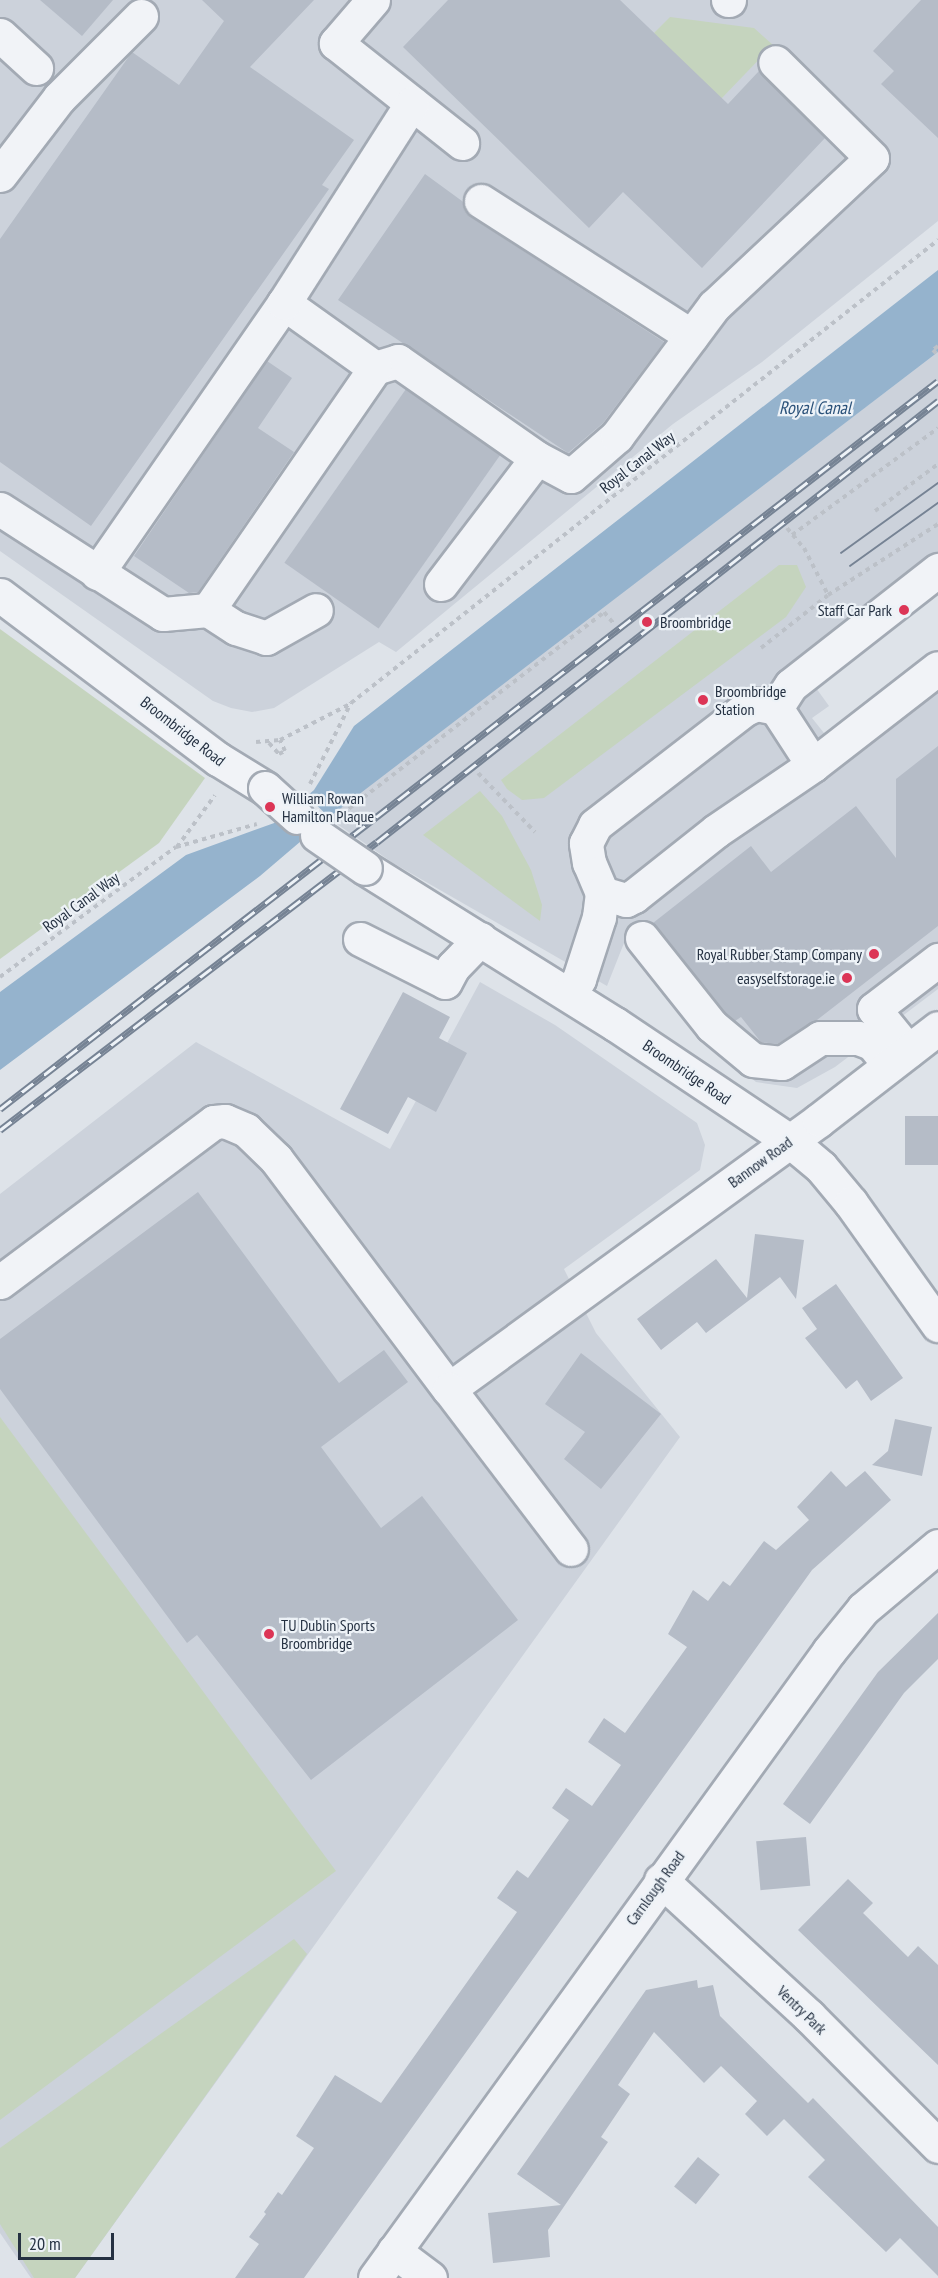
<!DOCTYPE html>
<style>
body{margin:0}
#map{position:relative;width:938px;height:2278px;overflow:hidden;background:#dee3e9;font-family:"PT Sans Narrow",sans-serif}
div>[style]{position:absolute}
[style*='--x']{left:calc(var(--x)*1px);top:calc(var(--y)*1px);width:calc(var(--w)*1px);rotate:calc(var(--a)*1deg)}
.built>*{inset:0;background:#ccd2db}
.green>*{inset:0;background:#c5d4be}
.water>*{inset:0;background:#95b3cd}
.pier>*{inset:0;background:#dee3e9;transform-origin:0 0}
.building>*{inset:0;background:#b5bcc7;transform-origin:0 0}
.path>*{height:4px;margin-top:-2px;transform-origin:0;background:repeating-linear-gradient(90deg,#bcc1c8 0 4.5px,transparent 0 9px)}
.roads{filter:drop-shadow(2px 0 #a3aab4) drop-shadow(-2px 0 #a3aab4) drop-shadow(0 2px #a3aab4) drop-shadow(0 -2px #a3aab4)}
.minor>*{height:33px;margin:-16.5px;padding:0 16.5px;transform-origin:16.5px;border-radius:16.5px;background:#f1f3f7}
.tram>*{height:1.5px;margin:-0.75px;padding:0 0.75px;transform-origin:0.75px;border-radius:0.75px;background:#768394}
.rail>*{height:7px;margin-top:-3.5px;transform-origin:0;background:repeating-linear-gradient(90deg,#edf2f7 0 14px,#768394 0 28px);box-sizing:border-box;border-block:2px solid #768394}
.bridges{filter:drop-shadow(2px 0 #a3aab4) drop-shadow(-2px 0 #a3aab4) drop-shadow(0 2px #a3aab4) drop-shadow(0 -2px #a3aab4)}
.minor-bridge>*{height:33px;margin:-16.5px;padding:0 16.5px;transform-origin:16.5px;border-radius:16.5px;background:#f1f3f7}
.dots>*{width:16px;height:16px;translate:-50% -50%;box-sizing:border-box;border:3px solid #edf2f7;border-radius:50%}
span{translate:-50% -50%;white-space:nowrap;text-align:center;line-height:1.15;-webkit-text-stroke:4.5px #edf2f7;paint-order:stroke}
.street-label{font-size:16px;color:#253142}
.poi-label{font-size:16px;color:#253142}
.right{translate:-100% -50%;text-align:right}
.left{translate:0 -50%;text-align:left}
.water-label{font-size:18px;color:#2b527a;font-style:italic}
.scale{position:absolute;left:18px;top:2233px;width:96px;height:27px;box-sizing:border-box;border:3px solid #253142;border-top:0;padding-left:8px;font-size:18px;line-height:21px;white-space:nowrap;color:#253142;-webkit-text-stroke:4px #edf2f7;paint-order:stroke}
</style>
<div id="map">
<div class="built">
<div style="clip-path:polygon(0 0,938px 0,938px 221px,762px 362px,673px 424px,396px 652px,379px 642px,274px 708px,252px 712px,231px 708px,213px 701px,0 551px)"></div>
<div style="clip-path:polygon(938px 352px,938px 555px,806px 674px,829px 706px,812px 718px,836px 748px,938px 688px,938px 989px,835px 1067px,797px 1088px,756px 1082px,710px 1043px,624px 943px,607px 986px,393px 863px,327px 817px)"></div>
<div style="clip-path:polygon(480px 982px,555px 1025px,697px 1123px,705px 1145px,700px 1170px,564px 1269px,596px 1333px,680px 1437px,75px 2278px,31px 2278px,0 2233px,0 1194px,196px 1042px,390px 1149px)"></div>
</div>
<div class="green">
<div style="clip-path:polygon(670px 17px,754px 28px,773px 45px,720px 100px,654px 33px)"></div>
<div style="clip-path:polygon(779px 565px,797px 565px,806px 587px,786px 617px,544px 798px,522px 800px,507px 789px,501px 780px)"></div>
<div style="clip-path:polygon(0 629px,205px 778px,159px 843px,0 959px)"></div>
<div style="clip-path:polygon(480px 791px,502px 816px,531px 870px,542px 905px,540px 921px,423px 835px)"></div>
<div style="clip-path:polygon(0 1417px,336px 1871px,0 2120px)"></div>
<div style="clip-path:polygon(294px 1939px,307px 1954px,75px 2278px,34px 2278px,0 2224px,0 2148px)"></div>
</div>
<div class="water">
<div style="clip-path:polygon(938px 270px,938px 352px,328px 818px,260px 876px,0 1070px,0 992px,186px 855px,277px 822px,314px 790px,354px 726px)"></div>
</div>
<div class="pier">
<div style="left:304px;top:793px;width:37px;height:34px;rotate:44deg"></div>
</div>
<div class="building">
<div style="clip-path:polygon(40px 0,113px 0,82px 36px)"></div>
<div style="clip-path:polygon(202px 0,314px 0,250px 67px,354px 140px,322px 185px,329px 189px,91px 526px,0 462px,0 239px,132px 52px,179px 85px,224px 21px)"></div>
<div style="clip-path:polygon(448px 0,620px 0,728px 104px,759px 71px,825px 138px,702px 268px,623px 192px,589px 228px,403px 47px)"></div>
<div style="clip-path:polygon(921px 0,938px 0,938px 138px,881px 84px,894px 71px,873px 51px)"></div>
<div style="clip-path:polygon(425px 174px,462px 201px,471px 217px,664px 342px,603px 423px,568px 453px,338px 300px)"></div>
<div style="clip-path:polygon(267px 361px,292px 378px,258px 428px,294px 452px,198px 592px,189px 593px,134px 556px)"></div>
<div style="left:406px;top:389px;width:115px;height:212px;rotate:35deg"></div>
<div style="clip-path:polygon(938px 746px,938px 926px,817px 1020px,777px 1044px,761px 1042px,741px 1017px,735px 1021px,725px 1013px,653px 923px,751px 846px,771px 872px,856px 806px,896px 858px,896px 779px)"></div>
<div style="clip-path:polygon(403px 992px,450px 1017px,439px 1038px,467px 1053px,436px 1112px,408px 1097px,388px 1134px,340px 1109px)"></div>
<div style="left:905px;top:1116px;width:33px;height:49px"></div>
<div style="clip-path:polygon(198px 1192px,339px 1383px,384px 1350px,408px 1382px,321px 1447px,381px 1528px,422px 1496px,518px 1620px,311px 1780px,197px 1635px,187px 1643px,0 1389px,0 1339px)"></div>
<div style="clip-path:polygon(755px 1234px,804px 1240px,796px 1299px,780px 1277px,706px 1333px,697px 1322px,661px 1350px,637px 1319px,716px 1259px,747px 1298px)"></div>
<div style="clip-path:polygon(836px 1284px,903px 1378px,871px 1401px,857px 1380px,846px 1389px,805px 1338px,817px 1329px,802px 1308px)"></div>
<div style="clip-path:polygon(581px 1353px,661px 1414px,601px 1489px,564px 1459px,585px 1432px,545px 1404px)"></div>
<div style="clip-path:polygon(895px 1419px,932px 1427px,922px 1476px,872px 1465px,888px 1451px)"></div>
<div style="clip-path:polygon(831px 1471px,846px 1487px,865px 1471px,891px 1500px,812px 1570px,304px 2278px,235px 2278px,259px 2244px,249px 2237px,266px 2214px,264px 2212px,278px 2192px,282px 2195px,314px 2148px,296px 2136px,335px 2075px,381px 2103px,517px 1912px,497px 1898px,517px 1870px,528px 1878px,569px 1820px,552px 1808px,566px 1788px,592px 1806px,621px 1765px,588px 1742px,604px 1718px,625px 1733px,687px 1647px,668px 1634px,693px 1590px,708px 1601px,723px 1581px,730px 1586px,764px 1541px,776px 1550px,809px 1520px,797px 1507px)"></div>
<div style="clip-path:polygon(938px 1613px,938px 1659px,904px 1693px,810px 1824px,783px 1804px,878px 1672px)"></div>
<div style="left:806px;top:1837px;width:49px;height:50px;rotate:85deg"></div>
<div style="clip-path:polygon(848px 1879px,873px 1903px,863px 1913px,908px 1957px,918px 1946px,938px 1965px,938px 2065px,798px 1930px)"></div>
<div style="clip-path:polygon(697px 1980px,698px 1988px,713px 1985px,720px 2016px,808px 2103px,813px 2098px,938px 2227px,938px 2276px,900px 2238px,886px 2252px,808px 2177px,825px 2160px,784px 2119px,767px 2136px,745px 2114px,757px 2101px,721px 2066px,704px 2083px,654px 2032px,618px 2085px,630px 2094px,601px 2137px,608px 2142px,548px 2230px,550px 2257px,493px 2263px,488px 2213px,561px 2205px,517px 2174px,646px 1990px)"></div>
<div style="left:698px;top:2157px;width:28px;height:38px;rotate:39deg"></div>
</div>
<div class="path">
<div style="--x:938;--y:346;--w:6;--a:141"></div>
<div style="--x:933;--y:350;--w:7;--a:45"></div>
<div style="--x:875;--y:511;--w:79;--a:-36.7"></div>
<div style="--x:787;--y:528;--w:26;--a:50"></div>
<div style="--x:804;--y:548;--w:53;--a:62.9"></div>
<div style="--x:792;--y:535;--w:181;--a:-36.2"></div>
<div style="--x:761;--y:648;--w:85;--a:-38.3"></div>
<div style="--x:828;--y:595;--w:131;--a:-32.8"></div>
<div style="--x:256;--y:742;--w:24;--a:-5"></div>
<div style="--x:280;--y:740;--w:79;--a:-27.2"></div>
<div style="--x:269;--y:743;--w:15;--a:48"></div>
<div style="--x:279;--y:754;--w:7;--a:-27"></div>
<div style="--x:285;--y:751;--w:12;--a:-114"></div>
<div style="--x:478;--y:773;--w:82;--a:46"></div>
<div style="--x:310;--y:784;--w:91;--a:-63.2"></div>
<div style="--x:351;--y:703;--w:748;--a:-38.26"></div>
<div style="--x:342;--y:814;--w:331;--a:-37.6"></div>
<div style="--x:604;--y:612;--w:16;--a:50"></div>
<div style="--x:177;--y:847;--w:64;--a:-53.8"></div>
<div style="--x:0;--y:977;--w:219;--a:-36.5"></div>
<div style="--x:176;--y:847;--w:84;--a:-15.9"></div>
</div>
<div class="roads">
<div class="minor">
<div style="--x:373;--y:0;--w:57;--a:130.7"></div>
<div style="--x:336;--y:43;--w:161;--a:38.4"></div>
<div style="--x:728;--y:0;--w:1;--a:0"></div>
<div style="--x:0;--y:35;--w:49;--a:42.5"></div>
<div style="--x:0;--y:175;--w:97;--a:-52.5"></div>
<div style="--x:59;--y:98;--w:116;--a:-45"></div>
<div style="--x:481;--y:201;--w:250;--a:32.7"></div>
<div style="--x:375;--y:368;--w:24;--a:-17"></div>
<div style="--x:398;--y:361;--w:169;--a:34.9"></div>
<div style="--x:537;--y:458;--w:38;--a:28"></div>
<div style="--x:571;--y:476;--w:61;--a:-41"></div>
<div style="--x:617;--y:436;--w:162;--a:-53.3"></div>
<div style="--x:714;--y:306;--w:216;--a:-43.1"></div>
<div style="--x:872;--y:158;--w:136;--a:-135.3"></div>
<div style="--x:0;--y:509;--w:194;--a:32.8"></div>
<div style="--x:163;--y:614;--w:45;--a:-5.1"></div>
<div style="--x:208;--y:610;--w:294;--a:-55.4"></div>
<div style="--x:375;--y:368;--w:112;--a:-144.5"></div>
<div style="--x:97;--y:573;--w:328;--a:-55.3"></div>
<div style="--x:284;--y:303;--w:237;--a:-57.4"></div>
<div style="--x:441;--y:584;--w:158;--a:-52.7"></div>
<div style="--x:0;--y:595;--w:273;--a:37"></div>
<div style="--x:218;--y:759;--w:55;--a:31.7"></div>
<div style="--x:208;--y:610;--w:33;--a:33"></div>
<div style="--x:236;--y:628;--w:32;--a:18"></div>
<div style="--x:266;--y:638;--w:57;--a:-29.2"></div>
<div style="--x:776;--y:708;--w:27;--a:-57"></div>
<div style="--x:791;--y:685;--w:187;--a:-38"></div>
<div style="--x:813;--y:765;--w:158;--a:-37.8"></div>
<div style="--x:365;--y:868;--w:295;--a:32"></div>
<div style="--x:615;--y:1024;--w:211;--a:33.8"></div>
<div style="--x:790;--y:1141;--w:40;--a:40"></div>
<div style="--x:821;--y:1167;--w:47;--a:50.2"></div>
<div style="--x:851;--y:1203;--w:150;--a:54.5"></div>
<div style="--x:642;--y:938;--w:112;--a:51.5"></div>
<div style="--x:712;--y:1026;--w:53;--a:39.7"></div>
<div style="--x:753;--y:1060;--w:29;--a:6"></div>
<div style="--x:782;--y:1063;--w:45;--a:-33.3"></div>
<div style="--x:820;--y:1038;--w:38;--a:0"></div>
<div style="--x:858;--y:1038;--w:15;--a:20"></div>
<div style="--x:872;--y:1043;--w:28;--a:51"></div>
<div style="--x:360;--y:939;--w:95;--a:26.8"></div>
<div style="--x:445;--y:982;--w:17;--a:-62"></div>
<div style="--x:453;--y:967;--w:39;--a:-46"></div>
<div style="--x:569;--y:994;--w:18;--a:-56"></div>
<div style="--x:579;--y:979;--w:65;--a:-72.1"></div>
<div style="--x:599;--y:917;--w:24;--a:-83"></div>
<div style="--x:602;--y:893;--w:33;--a:-113"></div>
<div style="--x:589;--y:863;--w:20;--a:-99"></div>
<div style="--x:586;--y:843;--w:20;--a:-63"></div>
<div style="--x:595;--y:825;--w:190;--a:-37.7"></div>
<div style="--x:745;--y:709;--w:13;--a:-23"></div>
<div style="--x:757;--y:704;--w:19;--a:12"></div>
<div style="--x:776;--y:708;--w:68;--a:57"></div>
<div style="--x:813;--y:765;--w:117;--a:145.8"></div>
<div style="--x:716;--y:831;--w:105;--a:141.6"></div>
<div style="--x:634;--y:896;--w:9;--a:153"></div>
<div style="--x:626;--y:900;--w:25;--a:-164"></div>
<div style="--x:908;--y:1051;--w:54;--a:-129"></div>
<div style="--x:874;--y:1009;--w:81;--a:-37.4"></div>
<div style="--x:0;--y:1282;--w:267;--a:-36.8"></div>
<div style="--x:214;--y:1122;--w:11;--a:-5"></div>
<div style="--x:225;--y:1121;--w:23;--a:23"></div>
<div style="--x:246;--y:1130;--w:42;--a:44"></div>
<div style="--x:276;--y:1159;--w:288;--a:53.1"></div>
<div style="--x:449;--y:1389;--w:457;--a:-36"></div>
<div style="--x:819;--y:1120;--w:150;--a:-37.7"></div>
<div style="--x:449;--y:1389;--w:201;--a:52.7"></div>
<div style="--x:661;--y:1880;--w:201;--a:42.6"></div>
<div style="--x:809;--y:2016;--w:183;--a:45.2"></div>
<div style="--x:394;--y:2251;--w:45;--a:36.9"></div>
<div style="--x:375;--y:2278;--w:774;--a:-54.09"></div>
<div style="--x:829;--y:1651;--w:54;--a:-51"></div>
<div style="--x:863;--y:1609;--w:98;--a:-40"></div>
</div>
</div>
<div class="tram">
<div style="--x:841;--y:553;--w:120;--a:-35.8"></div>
<div style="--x:850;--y:566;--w:108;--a:-35.6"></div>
</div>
<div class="rail">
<div style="--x:0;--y:1109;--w:1187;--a:-37.82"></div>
<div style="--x:0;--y:1130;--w:474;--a:-37.4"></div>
<div style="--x:377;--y:842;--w:714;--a:-38.17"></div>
</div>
<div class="bridges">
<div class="minor-bridge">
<div style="--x:265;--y:788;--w:43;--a:42.2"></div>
<div style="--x:317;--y:835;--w:58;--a:34.5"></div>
</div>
</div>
<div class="dots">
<div style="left:904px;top:610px;background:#dc3556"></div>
<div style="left:647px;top:622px;background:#dc3556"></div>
<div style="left:703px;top:700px;background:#dc3556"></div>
<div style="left:270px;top:807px;background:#dc3556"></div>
<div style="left:874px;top:954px;background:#dc3556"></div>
<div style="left:847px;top:978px;background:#dc3556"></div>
<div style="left:269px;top:1634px;background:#dc3556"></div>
</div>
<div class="street-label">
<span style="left:637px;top:462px;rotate:-38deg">Royal Canal Way</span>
<span style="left:183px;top:731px;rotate:38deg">Broombridge Road</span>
<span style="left:81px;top:902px;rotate:-36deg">Royal Canal Way</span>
<span style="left:687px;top:1072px;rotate:34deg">Broombridge Road</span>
<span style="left:760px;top:1162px;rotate:-36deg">Bannow Road</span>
<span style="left:655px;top:1888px;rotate:-54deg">Carnlough Road</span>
<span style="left:802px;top:2010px;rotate:44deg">Ventry Park</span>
</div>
<div class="poi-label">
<span class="right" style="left:892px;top:610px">Staff Car Park</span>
<span class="left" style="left:660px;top:622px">Broombridge</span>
<span class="left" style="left:715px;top:700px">Broombridge<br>Station</span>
<span class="left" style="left:282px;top:807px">William Rowan<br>Hamilton Plaque</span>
<span class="right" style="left:862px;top:954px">Royal Rubber Stamp Company</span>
<span class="right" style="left:835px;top:978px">easyselfstorage.ie</span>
<span class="left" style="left:281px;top:1634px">TU Dublin Sports<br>Broombridge</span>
</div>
<div class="water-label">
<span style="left:815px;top:408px">Royal Canal</span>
</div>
<div class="scale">20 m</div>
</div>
